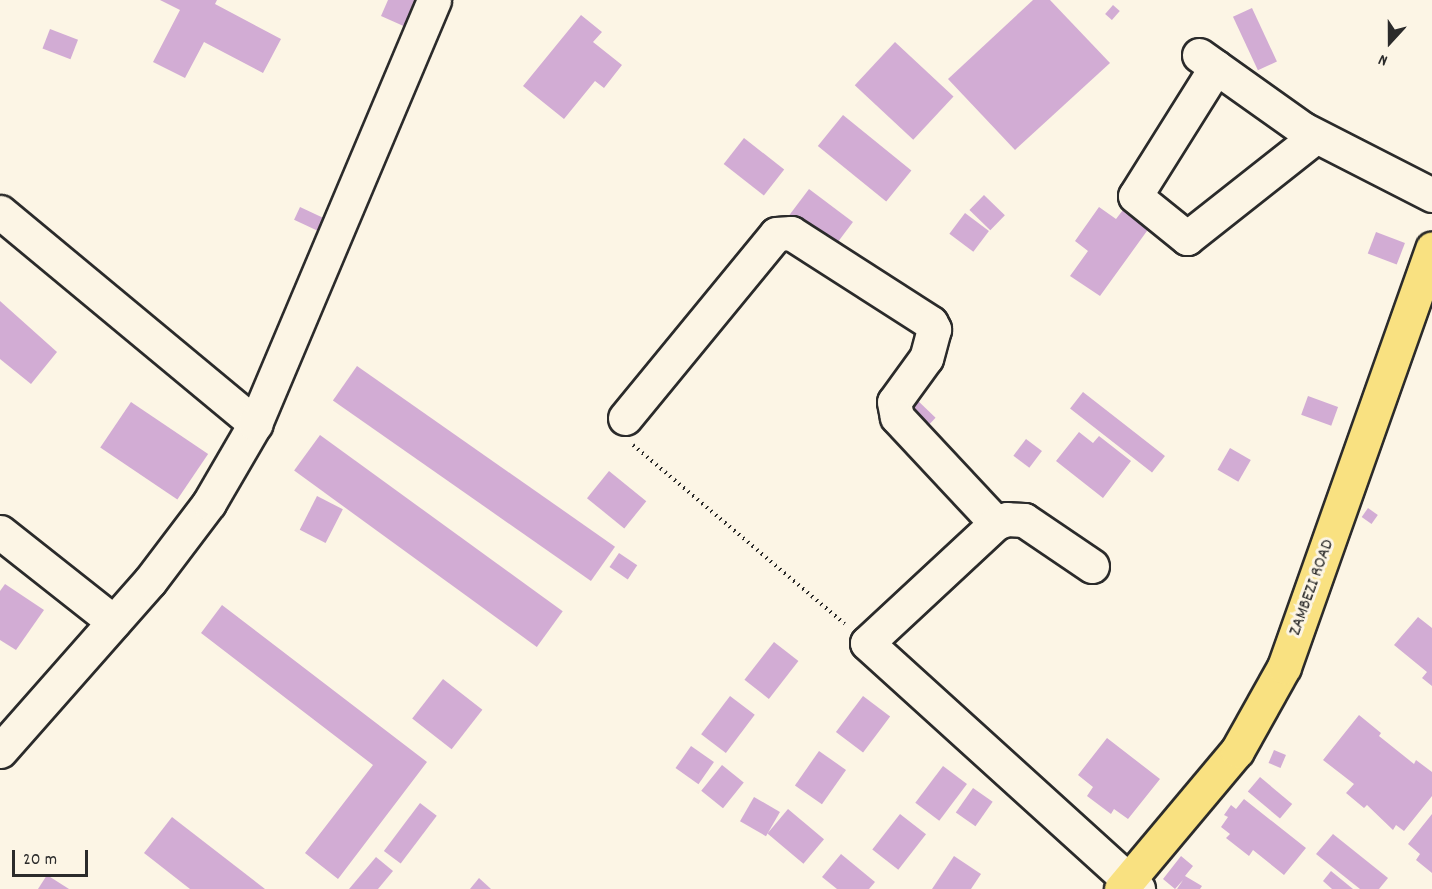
<!DOCTYPE html>
<style>
body{margin:0}
#map{position:relative;width:1432px;height:889px;overflow:hidden;background:#fcf5e5;font-family:Dekko,sans-serif}
div>[style]{position:absolute}
[style*='--x']{left:calc(var(--x)*1px);top:calc(var(--y)*1px);width:calc(var(--w)*1px);rotate:calc(var(--a)*1deg)}
.building>*{inset:0;background:#d2acd4;transform-origin:0 0}
.path>*{height:4px;margin-top:-2px;transform-origin:0;background:repeating-linear-gradient(90deg,#2b2b2b 0 1.5px,transparent 0 6px)}
.roads{filter:drop-shadow(2px 0 #2b2b2b) drop-shadow(-2px 0 #2b2b2b) drop-shadow(0 2px #2b2b2b) drop-shadow(0 -2px #2b2b2b)}
.minor>*{height:33px;margin:-16.5px;padding:0 16.5px;transform-origin:16.5px;border-radius:16.5px;background:#fcf5e5}
.major>*{height:33px;margin:-16.5px;padding:0 16.5px;transform-origin:16.5px;border-radius:16.5px;background:#f9e181}
span{translate:-50% -50%;white-space:nowrap;text-align:center;line-height:1.15;-webkit-text-stroke:6px #fcf5e5;paint-order:stroke}
.street-label{font-size:18px;color:#2b2b2b}
.north{position:absolute;left:1360px;top:12px;width:60px;height:60px;-webkit-text-stroke:4px #fcf5e5;paint-order:stroke;rotate:201deg;font-size:16px;font-weight:700;line-height:24px;text-align:center;color:#2b2b2b}
.north::after{content:'';display:block;margin:auto;width:21px;height:27px;background:#2b2b2b;clip-path:polygon(50% 0,100% 100%,50% 72%,0 100%)}
.scale{position:absolute;left:12px;top:850px;width:76px;height:27px;box-sizing:border-box;border:3px solid #2b2b2b;border-top:0;padding-left:8px;font-size:18px;line-height:21px;white-space:nowrap;color:#2b2b2b;-webkit-text-stroke:4px #fcf5e5;paint-order:stroke}
</style>
<div id="map">
<div class="building">
<div style="clip-path:polygon(160px 0,217px 0,215px 4px,281px 39px,263px 73px,204px 42px,185px 78px,153px 62px,180px 10px)"></div>
<div style="clip-path:polygon(388px 0,420px 0,408px 28px,381px 16px)"></div>
<div style="clip-path:polygon(1033px 0,1050px 0,1110px 63px,1015px 150px,948px 79px)"></div>
<div style="left:1113px;top:5px;width:9px;height:12px;rotate:41deg"></div>
<div style="left:1252px;top:8px;width:59px;height:21px;rotate:65deg"></div>
<div style="clip-path:polygon(581px 15px,602px 32px,593px 42px,622px 65px,604px 88px,595px 81px,564px 119px,523px 86px)"></div>
<div style="left:50px;top:29px;width:30px;height:21px;rotate:21deg"></div>
<div style="left:895px;top:42px;width:80px;height:59px;rotate:43deg"></div>
<div style="left:843px;top:115px;width:88px;height:40px;rotate:39deg"></div>
<div style="left:744px;top:138px;width:51px;height:33px;rotate:38deg"></div>
<div style="left:809px;top:189px;width:55px;height:35px;rotate:37deg"></div>
<div style="left:984px;top:195px;width:29px;height:21px;rotate:44deg"></div>
<div style="clip-path:polygon(1126px 206px,1152px 224px,1100px 296px,1070px 276px,1088px 251px,1075px 241px,1099px 207px,1116px 219px)"></div>
<div style="left:300px;top:207px;width:33px;height:14px;rotate:25deg"></div>
<div style="left:965px;top:213px;width:30px;height:26px;rotate:37deg"></div>
<div style="left:1376px;top:232px;width:31px;height:23px;rotate:21deg"></div>
<div style="clip-path:polygon(0 301px,57px 352px,31px 384px,0 359px)"></div>
<div style="left:357px;top:366px;width:315px;height:42px;rotate:35deg"></div>
<div style="left:1083px;top:392px;width:104px;height:21px;rotate:38deg"></div>
<div style="left:1308px;top:396px;width:32px;height:20px;rotate:20deg"></div>
<div style="left:914px;top:397px;width:30px;height:12px;rotate:44deg"></div>
<div style="left:131px;top:402px;width:93px;height:55px;rotate:34deg"></div>
<div style="clip-path:polygon(1079px 432px,1093px 443px,1099px 436px,1131px 461px,1103px 498px,1056px 461px)"></div>
<div style="left:320px;top:435px;width:300px;height:44px;rotate:36deg"></div>
<div style="left:1026px;top:439px;width:20px;height:21px;rotate:37deg"></div>
<div style="left:1230px;top:448px;width:24px;height:25px;rotate:30deg"></div>
<div style="left:609px;top:471px;width:48px;height:35px;rotate:39deg"></div>
<div style="left:317px;top:496px;width:29px;height:38px;rotate:27deg"></div>
<div style="left:1368px;top:508px;width:12px;height:11px;rotate:35deg"></div>
<div style="left:619px;top:553px;width:22px;height:17px;rotate:34deg"></div>
<div style="clip-path:polygon(5px 584px,44px 610px,16px 650px,0 640px,0 591px)"></div>
<div style="clip-path:polygon(222px 605px,427px 762px,338px 879px,305px 853px,373px 765px,201px 633px)"></div>
<div style="clip-path:polygon(1418px 617px,1432px 628px,1432px 686px,1422px 678px,1427px 672px,1394px 645px)"></div>
<div style="left:774px;top:642px;width:31px;height:48px;rotate:38deg"></div>
<div style="left:443px;top:679px;width:50px;height:50px;rotate:38deg"></div>
<div style="left:730px;top:696px;width:31px;height:48px;rotate:37deg"></div>
<div style="left:863px;top:696px;width:34px;height:45px;rotate:37deg"></div>
<div style="clip-path:polygon(1359px 715px,1381px 733px,1379px 736px,1414px 764px,1416px 760px,1432px 772px,1432px 796px,1404px 831px,1396px 825px,1393px 830px,1367px 805px,1364px 808px,1346px 793px,1354px 784px,1323px 760px)"></div>
<div style="clip-path:polygon(1107px 738px,1160px 779px,1128px 819px,1114px 809px,1111px 814px,1087px 796px,1093px 787px,1078px 775px)"></div>
<div style="left:691px;top:746px;width:28px;height:27px;rotate:35deg"></div>
<div style="left:1274px;top:750px;width:13px;height:14px;rotate:23deg"></div>
<div style="left:819px;top:751px;width:33px;height:42px;rotate:35deg"></div>
<div style="left:722px;top:765px;width:28px;height:33px;rotate:39deg"></div>
<div style="left:943px;top:766px;width:30px;height:46px;rotate:37deg"></div>
<div style="left:1260px;top:777px;width:42px;height:19px;rotate:40deg"></div>
<div style="left:973px;top:788px;width:24px;height:30px;rotate:35deg"></div>
<div style="left:754px;top:797px;width:30px;height:28px;rotate:30deg"></div>
<div style="clip-path:polygon(1244px 799px,1306px 848px,1284px 875px,1253px 850px,1249px 856px,1226px 838px,1230px 834px,1221px 827px,1228px 817px,1224px 815px,1231px 805px,1236px 809px)"></div>
<div style="left:420px;top:803px;width:21px;height:60px;rotate:37deg"></div>
<div style="left:788px;top:809px;width:47px;height:32px;rotate:40deg"></div>
<div style="left:900px;top:814px;width:33px;height:45px;rotate:38deg"></div>
<div style="clip-path:polygon(1432px 814px,1432px 873px,1416px 860px,1420px 854px,1408px 844px)"></div>
<div style="clip-path:polygon(172px 817px,265px 889px,190px 889px,144px 853px)"></div>
<div style="clip-path:polygon(1333px 834px,1388px 878px,1379px 889px,1360px 889px,1316px 854px)"></div>
<div style="clip-path:polygon(841px 854px,875px 882px,869px 889px,837px 889px,822px 877px)"></div>
<div style="clip-path:polygon(954px 856px,981px 874px,971px 889px,932px 889px)"></div>
<div style="clip-path:polygon(1181px 856px,1193px 866px,1185px 876px,1202px 886px,1200px 889px,1177px 889px,1183px 880px,1175px 889px,1163px 879px)"></div>
<div style="clip-path:polygon(376px 857px,393px 871px,378px 889px,349px 889px)"></div>
<div style="clip-path:polygon(1331px 871px,1353px 889px,1332px 889px,1323px 881px)"></div>
<div style="clip-path:polygon(47px 875px,69px 889px,38px 889px)"></div>
<div style="clip-path:polygon(479px 878px,491px 889px,470px 889px)"></div>
</div>
<div class="path">
<div style="--x:633;--y:445;--w:277;--a:40.2"></div>
</div>
<div class="roads">
<div class="minor">
<div style="--x:1199;--y:55;--w:128;--a:35.4"></div>
<div style="--x:1303;--y:129;--w:145;--a:27.1"></div>
<div style="--x:1216;--y:67;--w:152;--a:122.1"></div>
<div style="--x:1135;--y:196;--w:67;--a:38.9"></div>
<div style="--x:1187;--y:238;--w:164;--a:-38.3"></div>
<div style="--x:0;--y:212;--w:332;--a:39.7"></div>
<div style="--x:625;--y:418;--w:238;--a:-50.6"></div>
<div style="--x:776;--y:234;--w:15;--a:-4"></div>
<div style="--x:791;--y:233;--w:166;--a:32.7"></div>
<div style="--x:931;--y:323;--w:7;--a:63"></div>
<div style="--x:934;--y:329;--w:30;--a:105"></div>
<div style="--x:926;--y:358;--w:54;--a:126"></div>
<div style="--x:894;--y:402;--w:15;--a:79"></div>
<div style="--x:897;--y:417;--w:145;--a:47"></div>
<div style="--x:0;--y:532;--w:145;--a:38.3"></div>
<div style="--x:1092;--y:566;--w:82;--a:-145.9"></div>
<div style="--x:1024;--y:520;--w:17;--a:-177"></div>
<div style="--x:1007;--y:519;--w:12;--a:160"></div>
<div style="--x:996;--y:523;--w:176;--a:137.1"></div>
<div style="--x:867;--y:643;--w:366;--a:42.2"></div>
<div style="--x:0;--y:751;--w:227;--a:-48.6"></div>
<div style="--x:150;--y:581;--w:98;--a:-52.9"></div>
<div style="--x:209;--y:503;--w:91;--a:-59.8"></div>
<div style="--x:255;--y:424;--w:460;--a:-67.1"></div>
</div>
<div class="major">
<div style="--x:1121;--y:889;--w:180;--a:-50"></div>
<div style="--x:1237;--y:751;--w:96;--a:-60.8"></div>
<div style="--x:1284;--y:667;--w:444;--a:-70.5"></div>
</div>
</div>
<div class="street-label">
<span style="left:1313px;top:588px;rotate:-70deg">ZAMBEZI ROAD</span>
</div>
<div class="north">N</div>
<div class="scale">20 m</div>
</div>
